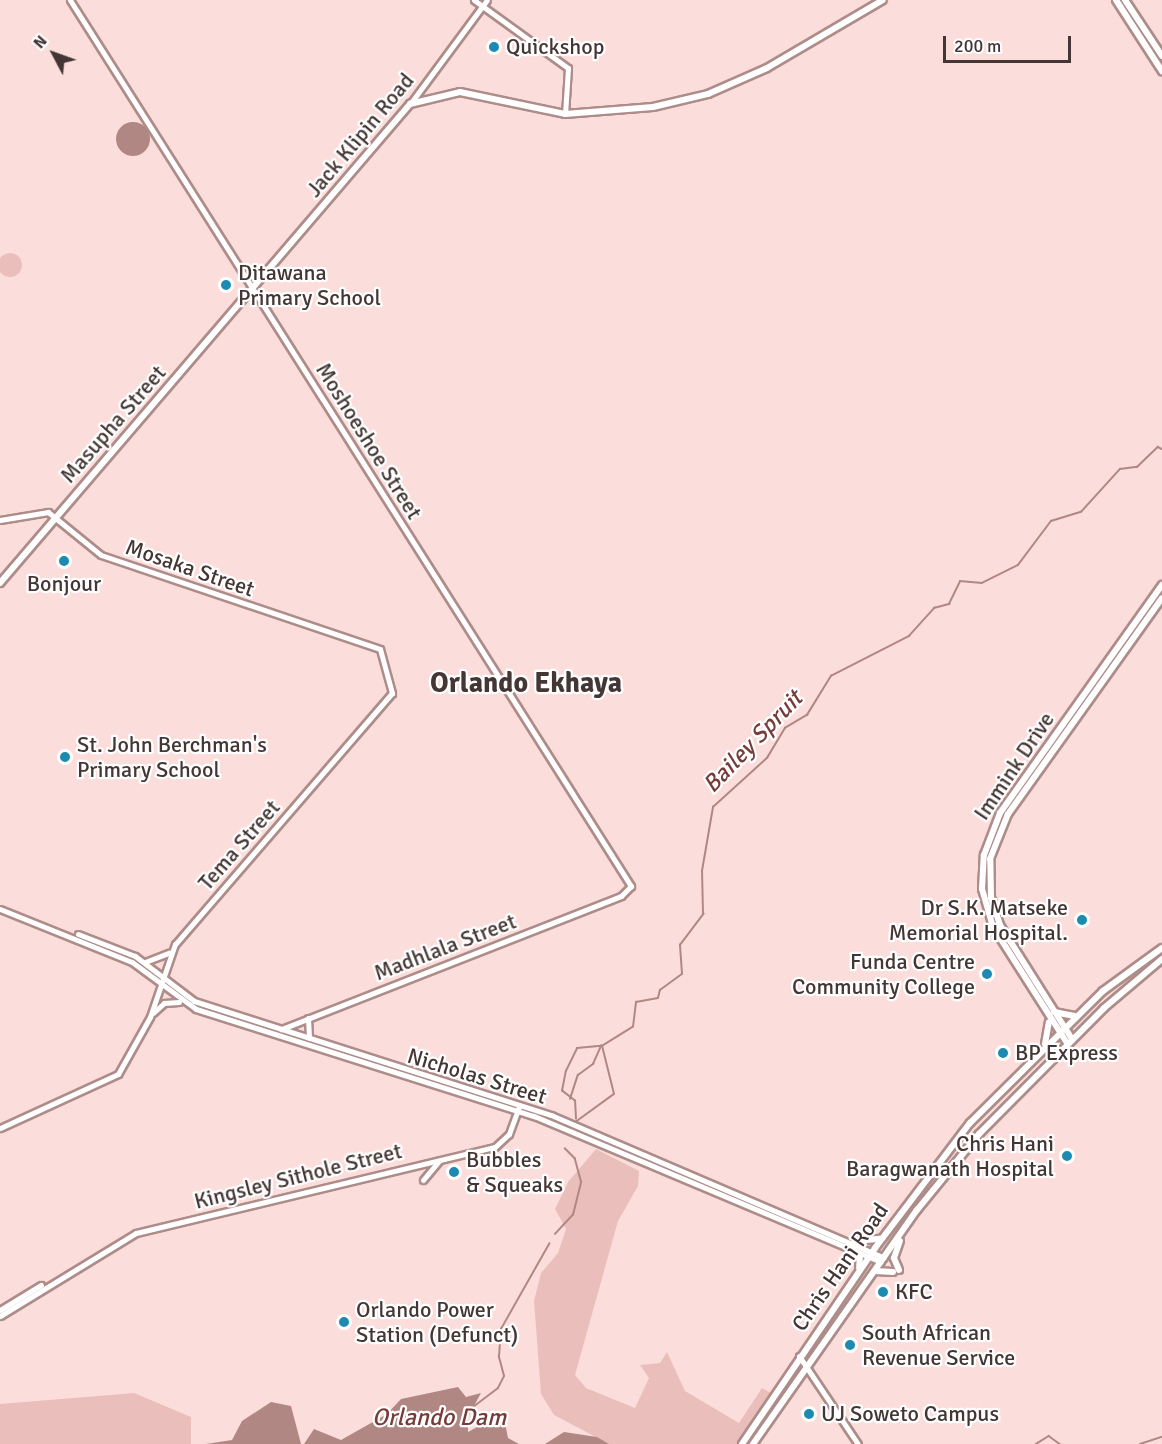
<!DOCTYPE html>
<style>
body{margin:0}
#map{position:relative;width:1162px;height:1444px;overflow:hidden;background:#fbdedb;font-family:Signika,sans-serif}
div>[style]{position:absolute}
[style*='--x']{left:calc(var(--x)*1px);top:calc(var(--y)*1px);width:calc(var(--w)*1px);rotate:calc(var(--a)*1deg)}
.green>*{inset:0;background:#eabfbb}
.round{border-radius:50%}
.water>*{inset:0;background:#b18783}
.stream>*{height:1.5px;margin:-0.75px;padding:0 0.75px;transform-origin:0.75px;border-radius:0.75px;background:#b18783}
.roads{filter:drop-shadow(2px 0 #ad8c89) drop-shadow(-2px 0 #ad8c89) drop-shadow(0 2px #ad8c89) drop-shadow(0 -2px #ad8c89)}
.tertiary>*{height:5px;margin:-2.5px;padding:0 2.5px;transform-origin:2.5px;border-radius:2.5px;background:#fff}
.secondary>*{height:6px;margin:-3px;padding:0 3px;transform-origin:3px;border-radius:3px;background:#fff}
.dots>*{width:16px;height:16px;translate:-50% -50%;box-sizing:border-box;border:3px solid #fff;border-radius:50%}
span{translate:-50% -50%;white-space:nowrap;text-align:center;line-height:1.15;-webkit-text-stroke:4.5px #fff;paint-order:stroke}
.poi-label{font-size:22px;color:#443635}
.left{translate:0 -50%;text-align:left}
.right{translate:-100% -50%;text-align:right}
.street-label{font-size:22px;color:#443635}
.water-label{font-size:24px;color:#763c39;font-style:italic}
.district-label{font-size:28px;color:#443635;font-weight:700}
.north{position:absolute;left:24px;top:24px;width:60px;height:60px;-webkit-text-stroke:4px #fff;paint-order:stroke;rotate:311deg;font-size:16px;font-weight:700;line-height:24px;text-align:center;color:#443635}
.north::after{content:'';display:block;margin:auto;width:21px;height:27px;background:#443635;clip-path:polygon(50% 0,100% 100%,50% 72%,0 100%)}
.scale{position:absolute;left:943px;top:36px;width:128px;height:27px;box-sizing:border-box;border:3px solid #443635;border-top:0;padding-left:8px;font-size:18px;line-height:21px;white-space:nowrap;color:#443635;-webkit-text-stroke:4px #fff;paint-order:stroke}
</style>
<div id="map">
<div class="green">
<div class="round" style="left:-2px;top:253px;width:24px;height:24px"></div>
<div style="clip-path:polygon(596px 1149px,639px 1171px,638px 1186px,618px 1221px,575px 1375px,586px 1388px,635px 1408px,649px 1378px,640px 1365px,660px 1363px,667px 1352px,685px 1391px,739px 1423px,762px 1388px,771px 1393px,739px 1444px,609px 1444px,554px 1415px,541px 1394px,534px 1301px,541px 1273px,558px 1253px,566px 1229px,555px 1209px,568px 1182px)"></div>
<div style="clip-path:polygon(134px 1393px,191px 1417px,191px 1444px,0 1444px,0 1404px)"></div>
</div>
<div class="water">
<div class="round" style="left:116px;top:122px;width:34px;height:34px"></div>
<div style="clip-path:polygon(458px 1387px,466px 1397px,481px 1393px,468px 1417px,468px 1432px,503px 1413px,508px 1438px,519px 1444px,304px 1444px,314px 1429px,341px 1440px,387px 1414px,401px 1399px)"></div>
<div style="clip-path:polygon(271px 1402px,291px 1406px,301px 1444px,206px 1444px,232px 1440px,242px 1421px)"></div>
<div style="clip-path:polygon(564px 1432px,597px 1437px,609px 1444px,545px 1444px)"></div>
</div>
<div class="stream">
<div style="--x:570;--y:1099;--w:25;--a:-72"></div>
<div style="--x:578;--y:1075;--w:19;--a:-36"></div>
<div style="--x:593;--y:1064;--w:20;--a:-66"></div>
<div style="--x:576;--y:1119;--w:18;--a:-93"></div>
<div style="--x:575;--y:1101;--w:16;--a:-142"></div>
<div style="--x:562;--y:1091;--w:20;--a:-79"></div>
<div style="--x:566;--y:1071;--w:25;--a:-64"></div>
<div style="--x:577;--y:1048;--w:24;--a:-5"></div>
<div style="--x:574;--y:1123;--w:49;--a:-35.9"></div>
<div style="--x:614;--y:1094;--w:49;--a:-104"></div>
<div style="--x:602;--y:1046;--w:36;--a:-32"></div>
<div style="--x:633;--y:1027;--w:25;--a:-83"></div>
<div style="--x:636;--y:1002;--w:22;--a:-10"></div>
<div style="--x:658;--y:998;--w:8;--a:-76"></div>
<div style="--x:660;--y:990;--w:27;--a:-36"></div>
<div style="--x:682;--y:974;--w:29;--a:-94"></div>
<div style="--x:680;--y:945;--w:39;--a:-53"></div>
<div style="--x:703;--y:914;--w:43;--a:-91.3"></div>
<div style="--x:702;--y:871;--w:65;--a:-80.2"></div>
<div style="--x:713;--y:807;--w:73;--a:-42.2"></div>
<div style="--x:767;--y:758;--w:35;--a:-59"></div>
<div style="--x:785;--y:728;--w:26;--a:-31"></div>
<div style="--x:807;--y:715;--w:46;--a:-58.4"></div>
<div style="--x:831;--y:676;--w:88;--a:-27.1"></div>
<div style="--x:909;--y:636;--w:38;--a:-48"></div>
<div style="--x:934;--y:608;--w:16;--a:-15"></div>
<div style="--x:949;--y:604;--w:25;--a:-64"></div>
<div style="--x:960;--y:581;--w:22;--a:5"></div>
<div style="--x:982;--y:583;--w:40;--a:-26.6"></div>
<div style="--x:1018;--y:565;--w:55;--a:-53.1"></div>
<div style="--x:1051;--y:521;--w:31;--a:-17"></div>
<div style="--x:1081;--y:512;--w:58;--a:-47.8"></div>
<div style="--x:1120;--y:469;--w:17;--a:-7"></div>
<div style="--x:1137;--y:467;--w:29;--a:-44"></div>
<div style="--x:1158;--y:447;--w:4;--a:27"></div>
<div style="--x:555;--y:1234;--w:26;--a:-47"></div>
<div style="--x:573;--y:1215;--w:34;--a:-76"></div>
<div style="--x:581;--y:1182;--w:24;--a:-105"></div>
<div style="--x:575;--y:1159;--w:14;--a:-135"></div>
<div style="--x:473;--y:1407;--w:31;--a:-37"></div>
<div style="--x:498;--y:1388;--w:13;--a:-63"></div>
<div style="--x:504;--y:1376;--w:20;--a:-105"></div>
<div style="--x:499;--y:1357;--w:28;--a:-86"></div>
<div style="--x:501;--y:1329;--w:98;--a:-60.5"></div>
<div style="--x:1036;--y:1444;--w:15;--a:-32"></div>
<div style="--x:1049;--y:1436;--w:14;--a:36"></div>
<div style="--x:1140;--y:1444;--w:23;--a:-18"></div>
</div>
<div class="roads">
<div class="tertiary">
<div style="--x:70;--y:0;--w:1049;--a:57.66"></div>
<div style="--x:631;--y:886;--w:14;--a:135"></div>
<div style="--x:621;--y:896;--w:365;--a:158.6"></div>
<div style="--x:474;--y:0;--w:116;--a:35.9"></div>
<div style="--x:568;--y:68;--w:46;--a:93.7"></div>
<div style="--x:410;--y:104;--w:129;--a:-53.5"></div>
<div style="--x:0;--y:520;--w:49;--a:-9.5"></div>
<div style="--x:48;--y:512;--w:68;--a:39.1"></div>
<div style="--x:101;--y:555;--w:294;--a:18.6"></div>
<div style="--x:380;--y:649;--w:46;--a:74.7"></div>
<div style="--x:392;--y:693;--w:332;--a:130.8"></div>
<div style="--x:175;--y:944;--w:77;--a:108.9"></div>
<div style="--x:150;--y:1017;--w:65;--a:119.3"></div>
<div style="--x:118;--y:1074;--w:130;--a:155.4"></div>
<div style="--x:0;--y:909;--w:142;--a:21.9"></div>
<div style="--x:132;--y:962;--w:79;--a:36.3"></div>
<div style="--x:196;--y:1009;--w:355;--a:17.6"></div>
<div style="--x:534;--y:1116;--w:376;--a:22.8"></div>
<div style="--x:78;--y:934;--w:61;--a:21.1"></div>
<div style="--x:135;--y:956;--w:74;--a:37.3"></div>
<div style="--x:194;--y:1001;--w:375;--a:17.7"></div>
<div style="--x:551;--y:1115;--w:362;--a:23.2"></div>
<div style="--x:145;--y:962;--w:26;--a:-21"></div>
<div style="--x:153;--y:1013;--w:15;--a:-42"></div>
<div style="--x:164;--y:1003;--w:15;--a:-4"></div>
<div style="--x:308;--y:1018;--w:20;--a:87"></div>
<div style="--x:423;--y:1180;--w:25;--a:-50"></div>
<div style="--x:0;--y:1310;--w:48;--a:-31.4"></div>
<div style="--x:0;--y:1316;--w:159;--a:-31.4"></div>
<div style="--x:136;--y:1233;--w:369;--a:-13.5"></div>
<div style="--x:495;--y:1147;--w:19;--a:-43"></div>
<div style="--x:509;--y:1134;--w:29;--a:-70"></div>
<div style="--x:799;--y:1356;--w:106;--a:56.2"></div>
</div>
<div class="secondary">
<div style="--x:1116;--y:0;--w:85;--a:57.1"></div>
<div style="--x:1125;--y:0;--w:67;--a:56.5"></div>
<div style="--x:0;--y:583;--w:631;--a:-49.44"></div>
<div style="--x:410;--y:104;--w:51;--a:-13.5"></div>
<div style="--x:460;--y:92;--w:107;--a:11.8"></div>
<div style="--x:565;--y:114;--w:88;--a:-4.5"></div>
<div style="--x:653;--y:107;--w:57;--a:-13.3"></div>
<div style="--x:708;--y:94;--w:64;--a:-23.8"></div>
<div style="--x:767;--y:68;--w:134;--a:-30.4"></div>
<div style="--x:1054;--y:1012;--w:21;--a:11"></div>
<div style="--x:1072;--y:1039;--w:135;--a:-122.3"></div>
<div style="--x:1000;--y:925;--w:28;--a:-108"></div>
<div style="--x:991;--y:898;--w:39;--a:-91"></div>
<div style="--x:990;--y:859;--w:48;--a:-68.2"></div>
<div style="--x:1008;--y:814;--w:265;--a:-54.5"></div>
<div style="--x:1067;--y:1043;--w:138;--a:-122.5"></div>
<div style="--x:993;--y:927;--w:40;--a:-106"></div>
<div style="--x:982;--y:889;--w:34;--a:-87"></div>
<div style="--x:984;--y:855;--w:45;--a:-69.1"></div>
<div style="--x:1000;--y:813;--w:280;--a:-54.6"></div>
<div style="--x:1045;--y:1044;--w:22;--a:-80"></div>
<div style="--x:855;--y:1241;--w:25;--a:-5"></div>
<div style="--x:853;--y:1248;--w:10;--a:45"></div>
<div style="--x:860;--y:1255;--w:13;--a:94"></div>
<div style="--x:899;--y:1270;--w:13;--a:-113"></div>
<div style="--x:894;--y:1258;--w:18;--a:-71"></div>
<div style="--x:875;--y:1271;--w:18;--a:3"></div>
<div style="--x:742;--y:1444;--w:237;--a:-55.8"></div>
<div style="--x:875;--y:1248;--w:157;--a:-52.8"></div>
<div style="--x:970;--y:1123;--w:187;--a:-44.8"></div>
<div style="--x:1103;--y:991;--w:73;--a:-36.1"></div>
<div style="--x:753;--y:1444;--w:286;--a:-55"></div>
<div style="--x:917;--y:1210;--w:98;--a:-50.8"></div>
<div style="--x:979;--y:1134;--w:177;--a:-45.2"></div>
<div style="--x:1104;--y:1008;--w:76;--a:-40.2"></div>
</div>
</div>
<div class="dots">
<div style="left:494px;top:47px;background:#1d8bb1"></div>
<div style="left:226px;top:285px;background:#1d8bb1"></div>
<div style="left:64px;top:561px;background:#1d8bb1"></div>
<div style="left:65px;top:757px;background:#1d8bb1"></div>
<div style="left:1082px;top:920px;background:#1d8bb1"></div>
<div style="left:987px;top:974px;background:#1d8bb1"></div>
<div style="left:1003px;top:1053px;background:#1d8bb1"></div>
<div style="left:1067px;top:1156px;background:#1d8bb1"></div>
<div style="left:454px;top:1172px;background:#1d8bb1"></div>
<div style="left:883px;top:1292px;background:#1d8bb1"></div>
<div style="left:344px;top:1322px;background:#1d8bb1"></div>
<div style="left:850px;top:1345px;background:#1d8bb1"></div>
<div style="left:809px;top:1414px;background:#1d8bb1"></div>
</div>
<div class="poi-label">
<span class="left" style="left:506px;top:47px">Quickshop</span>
<span class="left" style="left:238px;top:285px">Ditawana<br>Primary School</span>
<span style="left:64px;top:584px">Bonjour</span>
<span class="left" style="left:77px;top:757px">St. John Berchman's<br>Primary School</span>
<span class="right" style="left:1068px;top:920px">Dr S.K. Matseke<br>Memorial Hospital.</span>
<span class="right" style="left:975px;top:974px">Funda Centre<br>Community College</span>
<span class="left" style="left:1015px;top:1053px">BP Express</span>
<span class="right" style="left:1054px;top:1156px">Chris Hani<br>Baragwanath Hospital</span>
<span class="left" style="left:466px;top:1172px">Bubbles<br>&amp; Squeaks</span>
<span class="left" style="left:895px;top:1292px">KFC</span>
<span class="left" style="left:356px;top:1322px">Orlando Power<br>Station (Defunct)</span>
<span class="left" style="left:862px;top:1345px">South African<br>Revenue Service</span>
<span class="left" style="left:821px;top:1414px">UJ Soweto Campus</span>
</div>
<div class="street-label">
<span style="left:360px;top:135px;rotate:-50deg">Jack Klipin Road</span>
<span style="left:113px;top:424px;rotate:-49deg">Masupha Street</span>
<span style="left:369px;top:441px;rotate:58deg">Moshoeshoe Street</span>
<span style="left:190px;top:568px;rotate:19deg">Mosaka Street</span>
<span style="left:1014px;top:766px;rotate:-56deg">Immink Drive</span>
<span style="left:239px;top:845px;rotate:-49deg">Tema Street</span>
<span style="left:445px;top:947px;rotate:-21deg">Madhlala Street</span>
<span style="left:477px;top:1076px;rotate:17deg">Nicholas Street</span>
<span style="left:298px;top:1176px;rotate:-14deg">Kingsley Sithole Street</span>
<span style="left:840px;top:1267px;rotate:-55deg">Chris Hani Road</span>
</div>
<div class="water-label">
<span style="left:753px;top:742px;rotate:-46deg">Bailey Spruit</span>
<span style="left:439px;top:1418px">Orlando Dam</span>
</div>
<div class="district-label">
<span style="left:526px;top:683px">Orlando Ekhaya</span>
</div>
<div class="north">N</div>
<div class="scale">200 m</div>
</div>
